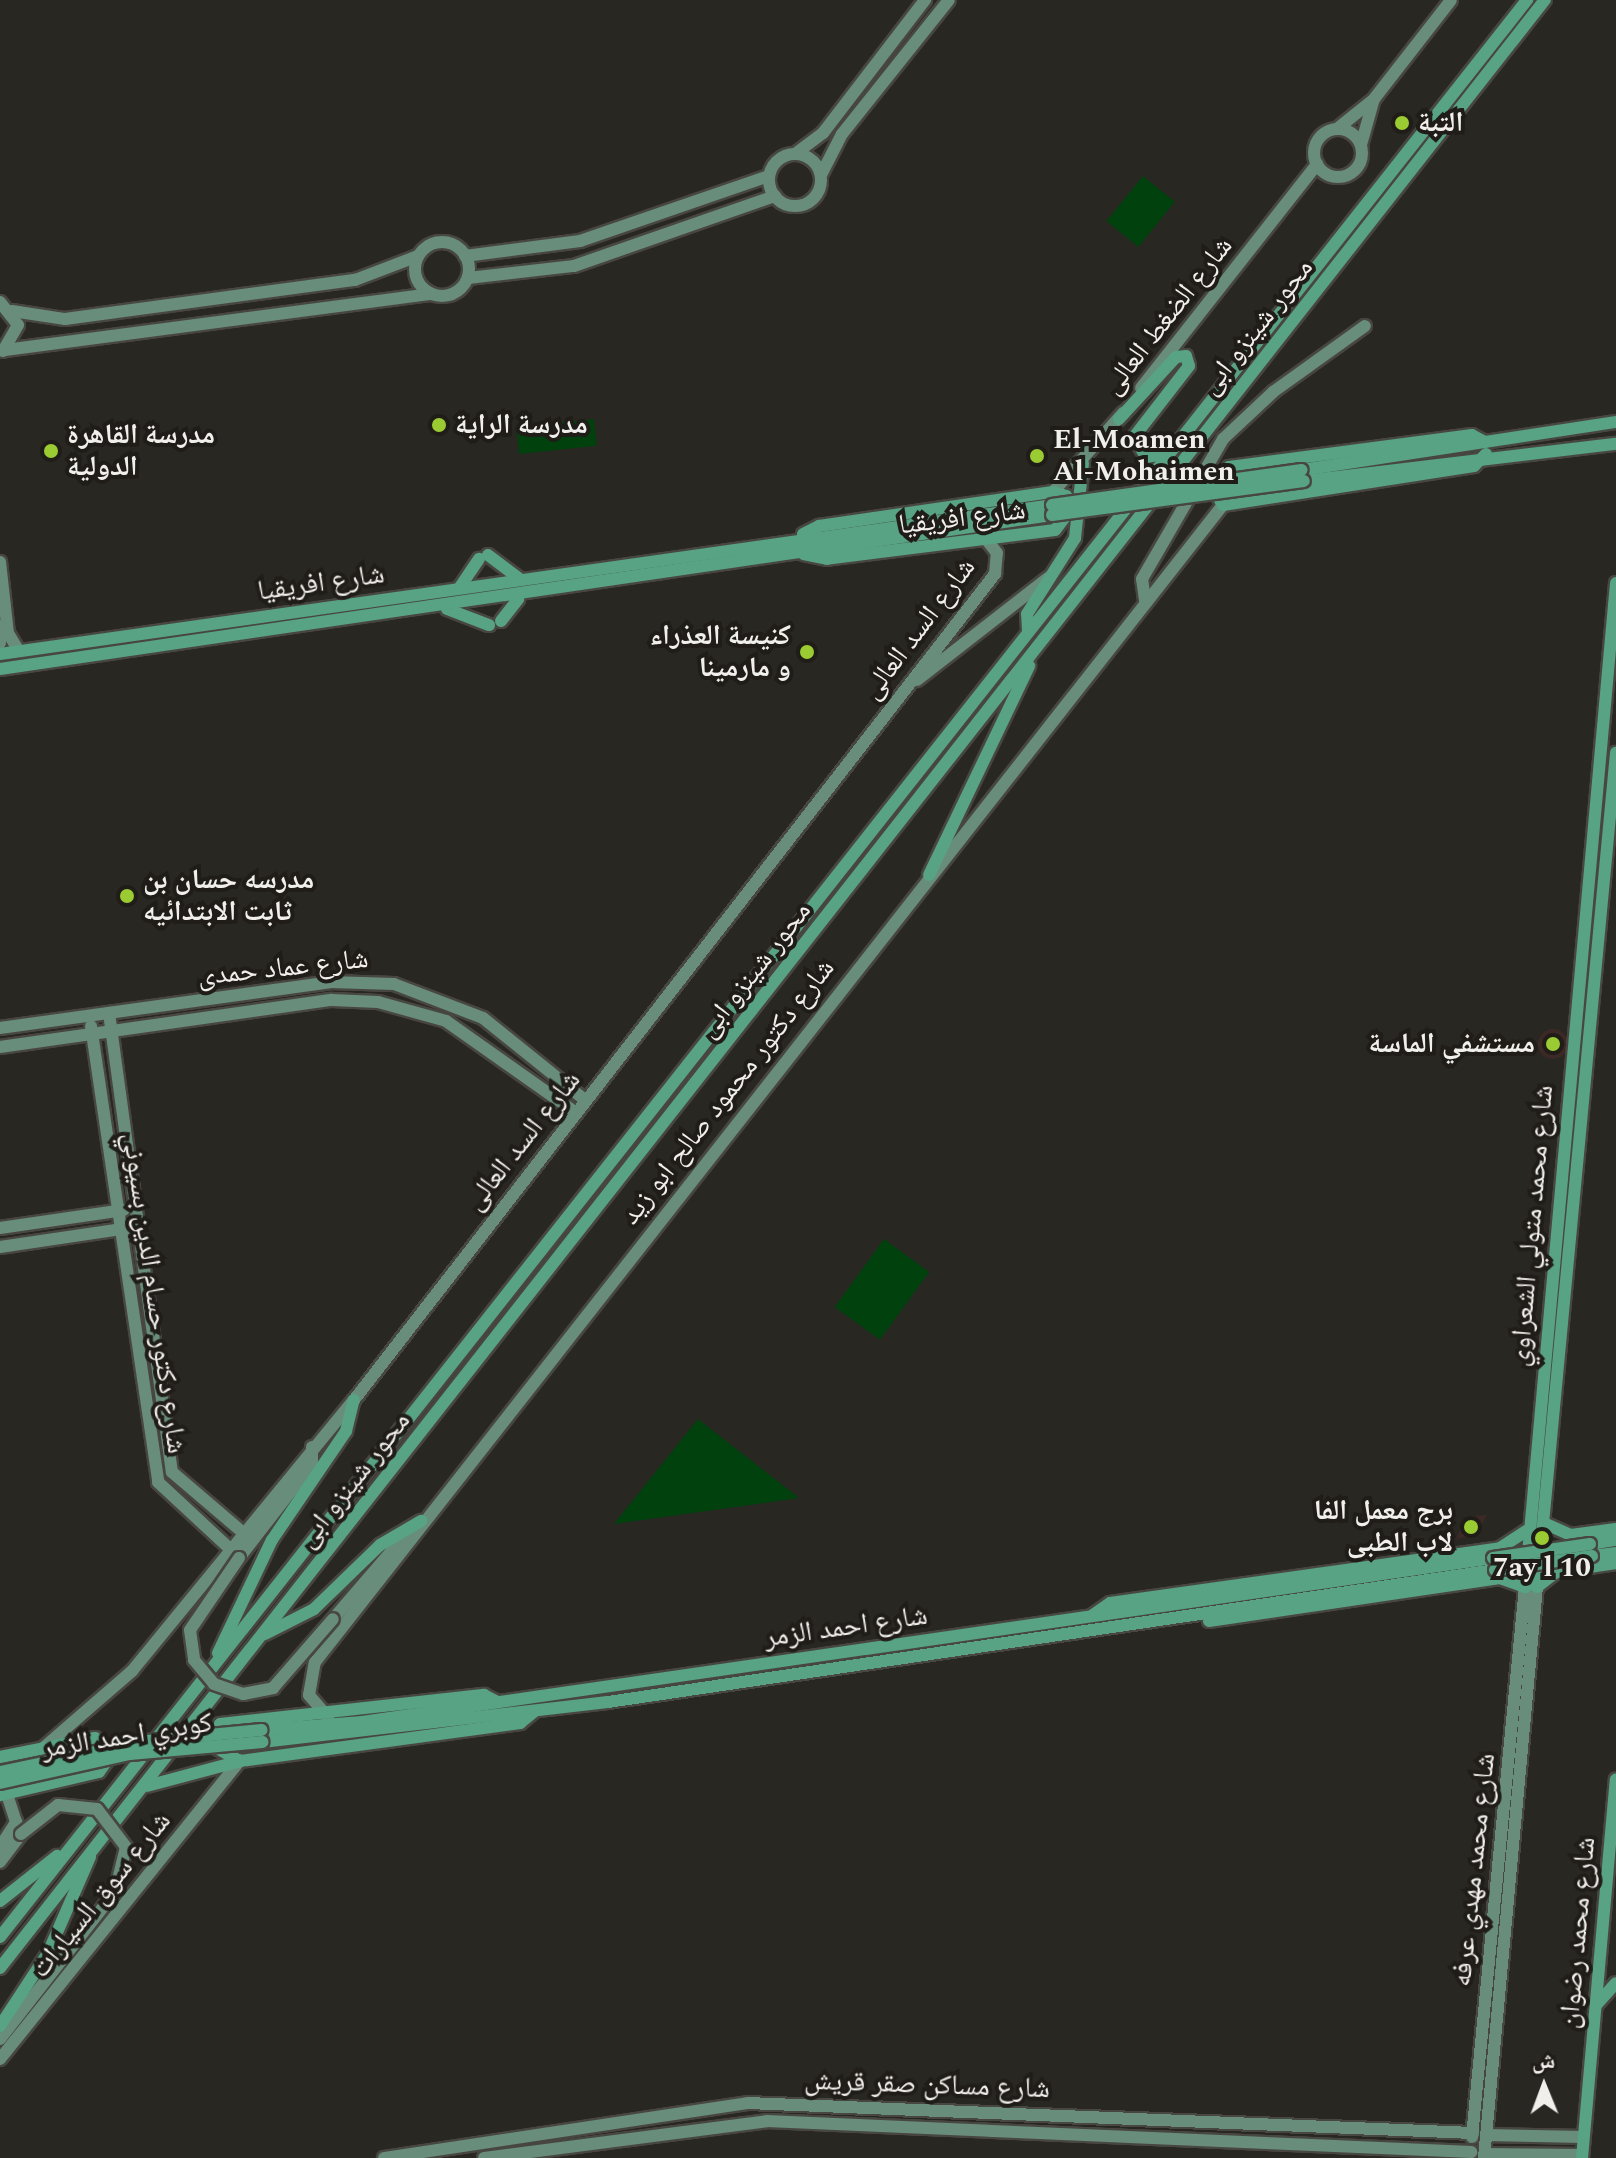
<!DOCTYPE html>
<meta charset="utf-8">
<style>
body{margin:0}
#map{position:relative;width:1616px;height:2158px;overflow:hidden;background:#292722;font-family:Spectral,"Noto Naskh Arabic",serif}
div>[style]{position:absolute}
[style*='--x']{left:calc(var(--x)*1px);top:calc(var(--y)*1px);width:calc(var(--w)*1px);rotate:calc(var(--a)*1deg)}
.medical>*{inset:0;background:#3c2925}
.round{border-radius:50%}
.green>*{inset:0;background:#00410e;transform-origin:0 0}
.roads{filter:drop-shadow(2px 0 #484641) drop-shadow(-2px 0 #484641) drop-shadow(0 2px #484641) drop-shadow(0 -2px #484641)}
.secondary>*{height:12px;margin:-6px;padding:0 6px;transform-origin:6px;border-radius:6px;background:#688d7b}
.secondary>.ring{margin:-6px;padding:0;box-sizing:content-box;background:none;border:12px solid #688d7b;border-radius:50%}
.primary>*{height:12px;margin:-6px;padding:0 6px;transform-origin:6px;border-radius:6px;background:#57a384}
.bridges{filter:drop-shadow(2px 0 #484641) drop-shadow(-2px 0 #484641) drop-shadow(0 2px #484641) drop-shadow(0 -2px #484641)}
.secondary-bridge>*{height:12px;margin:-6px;padding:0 6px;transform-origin:6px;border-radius:6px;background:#688d7b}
.primary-bridge>*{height:12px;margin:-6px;padding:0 6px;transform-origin:6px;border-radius:6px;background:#57a384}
.dots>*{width:22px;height:22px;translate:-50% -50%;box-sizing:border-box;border:4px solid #201d18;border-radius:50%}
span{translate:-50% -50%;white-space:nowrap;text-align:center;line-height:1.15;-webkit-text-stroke:8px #201d18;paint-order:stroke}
.poi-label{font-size:28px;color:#f1efec;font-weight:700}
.left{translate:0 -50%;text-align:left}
.right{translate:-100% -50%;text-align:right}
.street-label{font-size:28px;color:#f1efec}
.north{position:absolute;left:1504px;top:2046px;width:80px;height:80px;-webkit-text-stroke:6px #201d18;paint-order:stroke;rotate:359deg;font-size:22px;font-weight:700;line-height:32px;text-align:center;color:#f1efec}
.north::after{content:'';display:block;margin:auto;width:28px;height:36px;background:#f1efec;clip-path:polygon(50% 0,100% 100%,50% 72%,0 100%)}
</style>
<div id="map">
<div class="medical">
<div class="round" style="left:1538px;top:1029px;width:30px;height:30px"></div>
<div style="clip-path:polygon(1487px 1515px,1476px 1536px,1456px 1539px,1466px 1517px)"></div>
</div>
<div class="green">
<div style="left:1143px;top:176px;width:41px;height:58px;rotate:39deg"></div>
<div style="left:594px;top:419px;width:27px;height:78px;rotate:84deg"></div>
<div style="left:884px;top:1239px;width:56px;height:84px;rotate:36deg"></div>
<div style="clip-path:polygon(698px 1419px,799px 1498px,614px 1524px)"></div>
</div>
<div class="roads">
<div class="secondary">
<div style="--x:1337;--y:129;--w:48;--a:-39"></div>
<div style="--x:1374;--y:99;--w:125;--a:-52.1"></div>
<div class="ring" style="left:1314px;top:129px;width:36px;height:36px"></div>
<div style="--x:1361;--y:145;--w:45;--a:-74.4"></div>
<div style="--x:795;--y:154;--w:35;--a:-37"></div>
<div style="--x:823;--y:133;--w:168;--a:-52.5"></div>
<div class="ring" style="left:769px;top:154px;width:40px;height:40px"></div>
<div style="--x:821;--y:175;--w:46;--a:-62.9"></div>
<div style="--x:842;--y:134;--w:171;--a:-51.4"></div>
<div class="ring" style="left:415px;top:242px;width:42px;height:42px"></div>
<div style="--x:465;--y:256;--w:116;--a:-7.4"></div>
<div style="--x:580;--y:241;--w:200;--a:-19"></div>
<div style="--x:468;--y:278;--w:107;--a:-6.5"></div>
<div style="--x:574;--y:266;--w:213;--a:-19.2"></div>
<div style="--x:0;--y:302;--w:29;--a:52"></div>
<div style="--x:18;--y:325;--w:30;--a:120"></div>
<div style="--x:12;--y:311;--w:54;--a:8.6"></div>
<div style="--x:65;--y:319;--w:293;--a:-7.7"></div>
<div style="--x:355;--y:280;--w:67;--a:-20.9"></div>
<div style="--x:5;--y:350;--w:430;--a:-7.5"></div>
<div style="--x:1141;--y:388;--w:285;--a:-51.8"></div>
<div style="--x:1053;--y:492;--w:106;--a:-48.5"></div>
<div style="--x:0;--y:562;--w:71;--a:83.6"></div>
<div style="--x:8;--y:633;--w:21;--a:59"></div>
<div style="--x:1145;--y:600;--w:21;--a:-98"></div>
<div style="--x:1142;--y:579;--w:162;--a:-59.9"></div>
<div style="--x:1223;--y:439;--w:69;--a:-43.2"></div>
<div style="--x:1273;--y:392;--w:113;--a:-35.7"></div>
<div style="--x:0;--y:626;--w:17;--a:90"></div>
<div style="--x:917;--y:680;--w:166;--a:-37.9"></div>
<div style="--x:109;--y:1013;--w:463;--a:82.2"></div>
<div style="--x:172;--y:1472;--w:91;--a:40.5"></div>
<div style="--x:91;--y:1026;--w:461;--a:81.6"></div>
<div style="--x:158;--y:1482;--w:96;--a:42.9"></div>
<div style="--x:0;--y:1028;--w:333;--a:-7.9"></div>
<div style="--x:330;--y:982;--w:64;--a:1.8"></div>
<div style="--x:394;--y:984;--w:95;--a:20.9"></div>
<div style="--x:483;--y:1018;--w:131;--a:38.8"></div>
<div style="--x:0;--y:1047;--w:335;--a:-8.1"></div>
<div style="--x:332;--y:1000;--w:46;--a:2.5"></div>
<div style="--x:378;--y:1002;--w:71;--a:15.6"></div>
<div style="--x:446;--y:1021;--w:158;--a:35.2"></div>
<div style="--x:0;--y:1228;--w:125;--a:-8.3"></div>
<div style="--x:0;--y:1247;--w:129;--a:-8.4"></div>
<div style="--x:239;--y:1558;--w:119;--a:-52.2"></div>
<div style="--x:312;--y:1464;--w:17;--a:-90"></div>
<div style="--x:333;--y:1619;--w:112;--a:-49.3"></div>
<div style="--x:328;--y:1717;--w:29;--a:-131"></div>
<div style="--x:309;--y:1695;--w:34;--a:-80"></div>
<div style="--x:315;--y:1662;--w:1471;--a:-51.88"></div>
<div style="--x:42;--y:1749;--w:119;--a:-40.9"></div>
<div style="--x:132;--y:1671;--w:350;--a:-50.7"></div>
<div style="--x:354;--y:1400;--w:1046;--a:-52.19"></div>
<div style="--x:995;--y:574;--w:21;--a:-85"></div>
<div style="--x:997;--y:553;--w:18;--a:-128"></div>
<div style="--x:0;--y:1847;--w:30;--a:-57"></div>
<div style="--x:16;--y:1822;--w:29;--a:-108"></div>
<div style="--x:0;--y:1862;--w:35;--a:-53"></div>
<div style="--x:0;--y:2039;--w:187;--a:-52"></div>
<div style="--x:0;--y:2059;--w:383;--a:-51.2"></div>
<div style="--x:1486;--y:2135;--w:97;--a:1.2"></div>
<div style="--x:1472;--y:2137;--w:553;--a:-84.5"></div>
<div style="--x:1484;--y:2154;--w:98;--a:0.6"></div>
<div style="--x:384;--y:2158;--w:368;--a:-8.6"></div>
<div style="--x:748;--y:2103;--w:726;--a:2.37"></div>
<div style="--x:484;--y:2158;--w:285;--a:-7.4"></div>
<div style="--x:767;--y:2121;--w:705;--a:2.52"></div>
<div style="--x:1484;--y:2158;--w:573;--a:-84.7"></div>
</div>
<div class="primary">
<div style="--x:1119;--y:419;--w:84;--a:-47.4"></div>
<div style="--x:1176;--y:357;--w:10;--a:-6"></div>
<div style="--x:1186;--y:356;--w:10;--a:73"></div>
<div style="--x:1189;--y:366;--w:90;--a:127.8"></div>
<div style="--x:1134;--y:437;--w:23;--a:59"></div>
<div style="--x:1146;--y:457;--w:20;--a:-9"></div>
<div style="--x:1485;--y:442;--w:15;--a:-152"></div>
<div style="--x:1472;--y:435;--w:245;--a:172.5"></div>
<div style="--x:1229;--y:467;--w:29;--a:119"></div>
<div style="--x:1215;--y:492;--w:15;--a:58"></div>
<div style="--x:1223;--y:505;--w:254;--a:-8.8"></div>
<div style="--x:1474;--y:466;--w:17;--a:-45"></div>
<div style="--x:1302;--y:470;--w:318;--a:-8.7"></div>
<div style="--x:1304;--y:481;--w:314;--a:-6.8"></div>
<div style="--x:803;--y:534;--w:18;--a:-27"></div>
<div style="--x:819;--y:526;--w:236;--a:-8.3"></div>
<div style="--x:1053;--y:492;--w:14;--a:17"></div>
<div style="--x:1066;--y:496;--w:14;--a:69"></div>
<div style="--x:1071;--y:509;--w:26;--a:127"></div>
<div style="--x:1055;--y:530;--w:230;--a:172.8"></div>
<div style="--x:827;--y:559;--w:24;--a:-168"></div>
<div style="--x:488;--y:555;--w:39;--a:37"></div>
<div style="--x:460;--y:587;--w:34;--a:-56"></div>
<div style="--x:447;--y:609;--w:45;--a:20.9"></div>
<div style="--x:501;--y:621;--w:28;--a:-52"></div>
<div style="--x:1028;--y:631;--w:17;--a:-93"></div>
<div style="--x:1027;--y:614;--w:90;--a:-57.7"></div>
<div style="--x:1075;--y:538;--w:75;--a:-83.9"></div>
<div style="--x:0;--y:654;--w:1062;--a:-8.06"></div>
<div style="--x:0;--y:669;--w:1063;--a:-8.33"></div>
<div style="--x:929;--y:875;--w:232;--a:-64.4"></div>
<div style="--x:1546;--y:1524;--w:27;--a:24"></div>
<div style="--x:1571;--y:1535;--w:45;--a:-7.6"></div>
<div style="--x:1590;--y:1544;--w:26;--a:-9"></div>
<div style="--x:1592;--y:1556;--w:24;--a:-7"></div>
<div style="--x:1525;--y:1587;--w:1008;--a:-84.82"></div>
<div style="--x:1537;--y:1587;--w:838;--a:-84.59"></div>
<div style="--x:1537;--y:1587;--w:24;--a:-38"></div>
<div style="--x:1556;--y:1572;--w:61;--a:-8.5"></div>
<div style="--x:1093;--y:1615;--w:21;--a:-35"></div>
<div style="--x:1110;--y:1603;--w:394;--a:-8"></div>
<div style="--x:1500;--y:1548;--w:31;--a:-33"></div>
<div style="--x:1209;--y:1621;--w:294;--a:-8.4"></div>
<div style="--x:1500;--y:1578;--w:27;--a:20"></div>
<div style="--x:265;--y:1634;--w:55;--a:-27"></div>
<div style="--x:314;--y:1609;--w:92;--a:-44.1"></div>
<div style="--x:380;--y:1545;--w:48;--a:-30.3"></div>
<div style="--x:218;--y:1653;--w:125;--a:-64.5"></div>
<div style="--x:272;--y:1540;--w:132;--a:-55.8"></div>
<div style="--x:346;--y:1431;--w:32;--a:-76"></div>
<div style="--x:261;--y:1730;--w:101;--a:-4.5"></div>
<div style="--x:362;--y:1722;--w:1143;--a:-8.25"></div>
<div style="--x:262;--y:1742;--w:348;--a:-6.6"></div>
<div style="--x:608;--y:1702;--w:897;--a:-8.46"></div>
<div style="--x:0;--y:1757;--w:97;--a:-11.3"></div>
<div style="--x:95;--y:1738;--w:23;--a:43"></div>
<div style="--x:112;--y:1754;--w:22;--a:126"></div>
<div style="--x:99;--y:1772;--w:102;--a:166.9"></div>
<div style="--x:240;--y:1761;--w:31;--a:-151"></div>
<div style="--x:213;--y:1746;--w:23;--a:-72"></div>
<div style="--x:220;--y:1724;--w:266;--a:-6.3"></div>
<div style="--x:484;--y:1695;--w:16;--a:27"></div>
<div style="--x:147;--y:1786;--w:96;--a:-15"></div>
<div style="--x:240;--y:1761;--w:283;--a:-7.7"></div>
<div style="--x:520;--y:1723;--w:19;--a:-39"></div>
<div style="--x:0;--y:1901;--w:73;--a:-38.3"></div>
<div style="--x:0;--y:1937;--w:2467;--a:-51.75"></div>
<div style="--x:0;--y:1968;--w:2502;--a:-51.87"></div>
<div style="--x:1597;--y:2004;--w:28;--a:-48"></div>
<div style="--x:0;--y:2026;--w:87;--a:-56.7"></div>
<div style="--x:48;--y:1953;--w:105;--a:-66.4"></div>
<div style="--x:1582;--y:2158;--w:380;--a:-84.9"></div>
</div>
</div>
<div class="bridges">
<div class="secondary-bridge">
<div style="--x:239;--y:1558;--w:87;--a:124.2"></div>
<div style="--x:190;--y:1630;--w:30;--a:82"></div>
<div style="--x:194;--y:1660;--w:31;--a:50"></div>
<div style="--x:214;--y:1684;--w:31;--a:19"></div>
<div style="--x:243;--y:1694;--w:31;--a:-11"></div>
<div style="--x:273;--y:1688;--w:91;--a:-49"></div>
<div style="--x:21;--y:1834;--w:47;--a:-38.1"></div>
<div style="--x:58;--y:1805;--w:39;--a:6"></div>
<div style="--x:97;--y:1809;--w:48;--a:52.7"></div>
<div style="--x:126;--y:1847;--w:46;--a:103.7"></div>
</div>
<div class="primary-bridge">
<div style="--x:1052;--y:505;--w:252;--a:-8"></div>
<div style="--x:1052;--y:515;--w:254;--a:-7.7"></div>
<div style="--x:1493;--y:1558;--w:98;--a:-8.2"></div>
<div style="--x:1495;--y:1570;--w:98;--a:-8.2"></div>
<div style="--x:0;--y:1772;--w:150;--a:-11.9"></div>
<div style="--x:147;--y:1741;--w:115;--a:-5.5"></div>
<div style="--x:0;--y:1783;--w:133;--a:-12.6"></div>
<div style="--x:130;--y:1754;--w:133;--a:-5.2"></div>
</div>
</div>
<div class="dots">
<div style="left:1402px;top:123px;background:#9bcb33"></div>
<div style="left:439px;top:425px;background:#9bcb33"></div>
<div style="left:51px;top:451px;background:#9bcb33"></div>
<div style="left:1037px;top:456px;background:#9bcb33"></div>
<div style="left:807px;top:652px;background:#9bcb33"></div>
<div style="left:127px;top:896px;background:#9bcb33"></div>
<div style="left:1553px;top:1044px;background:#9bcb33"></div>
<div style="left:1471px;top:1527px;background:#9bcb33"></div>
<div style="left:1542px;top:1538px;background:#9bcb33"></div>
</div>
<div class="poi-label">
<span class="left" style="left:1418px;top:123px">التبة</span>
<span class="left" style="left:455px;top:425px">مدرسة الراية</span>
<span class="left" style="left:67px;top:451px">مدرسة القاهرة<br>الدولية</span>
<span class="left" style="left:1053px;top:456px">El-Moamen<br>Al-Mohaimen</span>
<span class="right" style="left:791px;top:652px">كنيسة العذراء<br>و مارمينا</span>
<span class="left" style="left:143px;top:896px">مدرسه حسان بن<br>ثابت الابتدائيه</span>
<span class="right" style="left:1535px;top:1044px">مستشفي الماسة</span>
<span class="right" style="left:1453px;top:1527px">برج معمل الفا<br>لاب الطبى</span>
<span style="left:1542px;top:1568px">7ay l 10</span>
</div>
<div class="street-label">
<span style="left:1168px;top:316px;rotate:-52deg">شارع الضغط العالى</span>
<span style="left:1257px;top:327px;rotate:-52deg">محور شينزو ابى</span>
<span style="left:962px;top:518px;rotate:-7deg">شارع افريقيا</span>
<span style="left:321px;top:583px;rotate:-8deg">شارع افريقيا</span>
<span style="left:919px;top:629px;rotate:-53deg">شارع السد العالى</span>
<span style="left:283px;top:968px;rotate:-6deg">شارع عماد حمدى</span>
<span style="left:755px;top:970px;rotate:-52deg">محور شينزو ابى</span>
<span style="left:728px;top:1092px;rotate:-52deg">شارع دكتور محمود صالح ابو زيد</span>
<span style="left:523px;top:1141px;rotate:-52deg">شارع السد العالى</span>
<span style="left:1532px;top:1226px;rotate:-85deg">شارع محمد متولي الشعراوي</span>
<span style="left:154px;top:1293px;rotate:82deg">شارع دكتور حسام الدين بسيوني</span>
<span style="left:354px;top:1480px;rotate:-52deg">محور شينزو ابى</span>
<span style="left:846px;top:1627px;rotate:-8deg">شارع احمد الزمر</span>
<span style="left:127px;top:1736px;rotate:-9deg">كوبري احمد الزمر</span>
<span style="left:1474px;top:1870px;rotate:-84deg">شارع محمد مهدي عرفه</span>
<span style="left:101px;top:1895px;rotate:-51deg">شارع سوق السيارات</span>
<span style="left:1578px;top:1933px;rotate:-85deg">شارع محمد رضوان</span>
<span style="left:927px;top:2085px;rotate:2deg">شارع مساكن صقر قريش</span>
</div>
<div class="north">ش</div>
</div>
